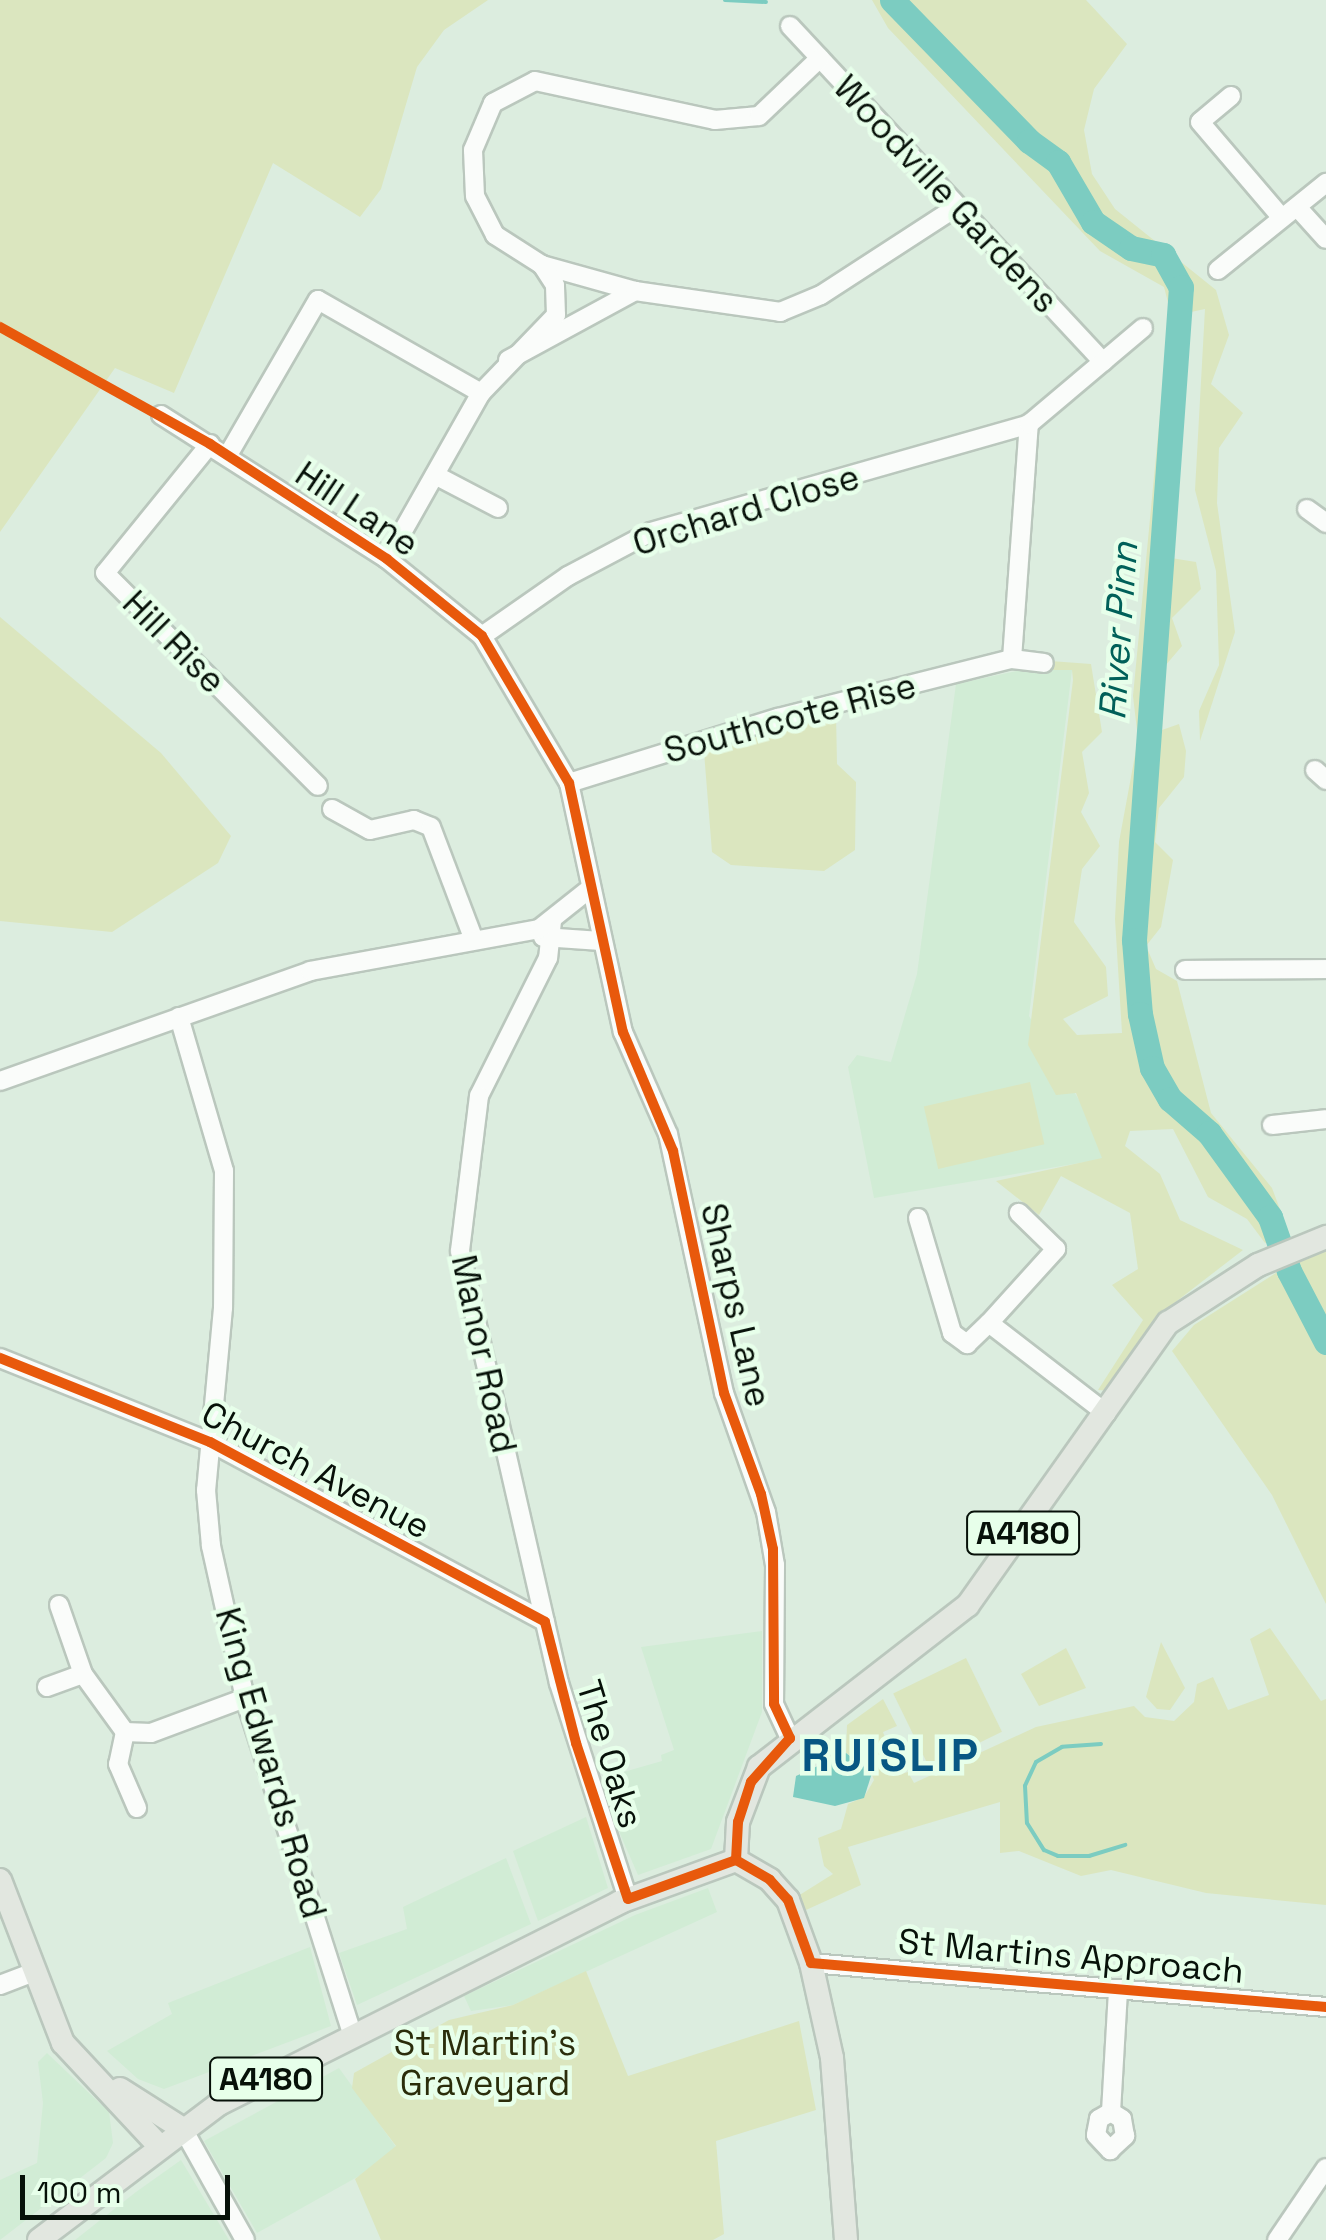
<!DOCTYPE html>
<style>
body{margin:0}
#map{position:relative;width:1326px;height:2240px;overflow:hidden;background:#dceddf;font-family:"Space Grotesk",sans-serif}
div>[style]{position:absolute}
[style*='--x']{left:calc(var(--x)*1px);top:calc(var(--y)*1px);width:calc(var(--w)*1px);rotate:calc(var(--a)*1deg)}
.built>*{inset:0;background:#d1ecd5}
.green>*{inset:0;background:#dbe6bf;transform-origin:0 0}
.water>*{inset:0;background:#7cccc1}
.stream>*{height:4px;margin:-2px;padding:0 2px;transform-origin:2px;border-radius:2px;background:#7cccc1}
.river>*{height:25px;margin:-12.5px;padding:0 12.5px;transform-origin:12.5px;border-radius:12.5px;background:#7cccc1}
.roads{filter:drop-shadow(2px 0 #bac7bd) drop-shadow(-2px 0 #bac7bd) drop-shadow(0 2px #bac7bd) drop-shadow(0 -2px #bac7bd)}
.minor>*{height:18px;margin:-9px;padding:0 9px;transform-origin:9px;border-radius:9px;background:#fafcfa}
.major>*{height:22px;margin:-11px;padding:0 11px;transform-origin:11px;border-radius:11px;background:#e2e7e0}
.cycleway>*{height:10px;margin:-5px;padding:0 5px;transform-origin:5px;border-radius:5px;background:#e8590c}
span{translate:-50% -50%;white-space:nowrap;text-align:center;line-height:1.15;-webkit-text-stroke:9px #e7ffea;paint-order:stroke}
.shield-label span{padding:2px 8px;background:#e7ffea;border:2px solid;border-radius:8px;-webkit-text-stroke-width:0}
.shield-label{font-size:32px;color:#071109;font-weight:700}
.street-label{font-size:35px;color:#071109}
.park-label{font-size:35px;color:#2b2d0b}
.water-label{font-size:38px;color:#006059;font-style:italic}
.district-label{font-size:45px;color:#075683;font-weight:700;letter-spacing:2.5px}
.scale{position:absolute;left:20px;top:2175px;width:210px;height:45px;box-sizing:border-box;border:5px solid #071109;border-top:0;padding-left:12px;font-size:30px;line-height:35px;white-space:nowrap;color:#071109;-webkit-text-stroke:8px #e7ffea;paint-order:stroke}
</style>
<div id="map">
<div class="built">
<div style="clip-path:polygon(1022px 670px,1072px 670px,1029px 1016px,1089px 1117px,1103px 1159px,874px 1198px,848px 1067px,857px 1055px,891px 1062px,917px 974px,956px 684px)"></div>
<div style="clip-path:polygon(762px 1631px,762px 1712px,711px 1849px,638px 1875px,617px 1827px,627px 1822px,613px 1775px,662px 1761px,661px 1755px,674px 1750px,641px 1647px)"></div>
<div style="clip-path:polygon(586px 1817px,608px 1888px,538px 1921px,513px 1851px)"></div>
<div style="clip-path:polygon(506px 1858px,531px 1924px,357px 2005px,339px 1953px,407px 1929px,403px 1907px)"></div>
<div style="clip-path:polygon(708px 1888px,717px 1912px,513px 2005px,471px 2011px,464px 1996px,635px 1915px)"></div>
<div style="clip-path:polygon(310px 1947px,331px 2026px,164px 2089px,138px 2079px,107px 2051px,172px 2014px,168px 2003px)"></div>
<div style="clip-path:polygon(47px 2053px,109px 2112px,113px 2143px,106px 2158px,0 2240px,0 2180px,37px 2163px,43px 2103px,38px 2062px)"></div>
<div style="clip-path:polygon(339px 2068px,396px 2147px,377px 2166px,257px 2233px,204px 2141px)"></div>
<div style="clip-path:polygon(181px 2160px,229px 2240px,75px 2240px,136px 2192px)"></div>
</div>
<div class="green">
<div style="clip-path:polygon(0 0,488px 0,444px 30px,417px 67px,381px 189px,360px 217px,273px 163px,174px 393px,115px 368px,0 532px)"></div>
<div style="clip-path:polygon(872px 0,1086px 0,1127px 44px,1094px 89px,1084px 130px,1092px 174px,1115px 209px,1216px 290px,1229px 335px,1211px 384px,1243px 413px,1219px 448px,1217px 503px,1235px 632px,1200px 741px,1199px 711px,1219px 665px,1216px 571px,1195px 490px,1205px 309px,1191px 312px,1171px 558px,1196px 562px,1201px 589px,1172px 618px,1182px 646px,1165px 666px,1162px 730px,1179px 724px,1186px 751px,1184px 777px,1159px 808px,1155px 842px,1173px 860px,1161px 927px,1146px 946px,1156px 969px,1177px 981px,1211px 1113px,1272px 1188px,1290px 1236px,1265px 1243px,1247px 1219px,1208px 1197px,1173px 1129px,1130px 1131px,1125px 1146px,1160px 1174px,1180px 1220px,1243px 1250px,1160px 1314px,1115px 1391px,1098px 1390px,1143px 1320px,1112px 1285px,1138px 1269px,1130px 1213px,1061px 1176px,1039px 1215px,996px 1181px,1102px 1158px,1076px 1093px,1056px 1095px,1028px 1045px,1073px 680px,1072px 670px,1048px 670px,1050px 661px,1091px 664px,1102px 732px,1082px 752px,1089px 793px,1081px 812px,1100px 846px,1082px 869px,1074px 922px,1106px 967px,1108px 996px,1063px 1019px,1077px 1035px,1122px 1033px,1115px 919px,1119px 842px,1138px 739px,1133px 696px,1170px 310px,1164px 287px,1100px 251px,888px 28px)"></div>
<div style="clip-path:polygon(0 617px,161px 753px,231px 836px,218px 863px,112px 932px,0 921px)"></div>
<div style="clip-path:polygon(836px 714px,837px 764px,856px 782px,855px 850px,824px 871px,731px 865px,712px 852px,704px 752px)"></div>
<div style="left:1030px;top:1082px;width:64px;height:109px;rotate:77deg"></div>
<div style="clip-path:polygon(1326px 1250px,1326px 1329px,1292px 1264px)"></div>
<div style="clip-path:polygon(1287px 1266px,1326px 1342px,1326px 1604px,1272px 1495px,1172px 1351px,1194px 1325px)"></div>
<div style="clip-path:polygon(1270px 1628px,1321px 1701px,1326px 1699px,1326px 1905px,1206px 1893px,1111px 1870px,1081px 1876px,1019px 1851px,1000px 1853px,1000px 1802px,848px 1847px,861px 1885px,806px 1910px,798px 1896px,833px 1874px,824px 1866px,818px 1838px,841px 1829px,848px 1804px,864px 1797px,874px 1780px,869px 1767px,846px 1753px,847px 1725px,883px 1699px,897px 1726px,883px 1732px,898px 1775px,908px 1772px,914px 1783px,1036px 1727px,1134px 1706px,1145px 1717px,1174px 1721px,1194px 1702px,1197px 1684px,1213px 1677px,1228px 1710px,1269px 1695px,1250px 1639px)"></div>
<div style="clip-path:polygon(1161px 1642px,1185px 1688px,1170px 1710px,1157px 1709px,1146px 1697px)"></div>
<div style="clip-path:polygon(1066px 1648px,1086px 1688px,1039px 1706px,1021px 1674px)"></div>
<div style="left:966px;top:1658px;width:82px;height:81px;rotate:64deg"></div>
<div style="clip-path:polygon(586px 1971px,628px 2076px,799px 2021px,816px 2110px,716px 2141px,724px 2234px,713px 2240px,381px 2240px,355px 2179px,396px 2146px,352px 2088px,354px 2073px,449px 2020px,513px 2005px)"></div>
</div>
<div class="water">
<div style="clip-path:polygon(846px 1753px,872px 1773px,864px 1798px,835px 1806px,793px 1797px,796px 1776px)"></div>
</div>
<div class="stream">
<div style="--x:725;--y:0;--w:41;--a:2.8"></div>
<div style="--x:1101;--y:1744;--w:39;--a:176"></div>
<div style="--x:1062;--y:1747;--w:30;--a:150"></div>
<div style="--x:1036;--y:1762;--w:26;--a:115"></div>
<div style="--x:1025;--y:1786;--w:37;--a:87"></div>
<div style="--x:1027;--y:1823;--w:32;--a:58"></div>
<div style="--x:1044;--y:1850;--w:15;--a:23"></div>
<div style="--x:1058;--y:1856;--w:31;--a:0"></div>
<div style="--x:1089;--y:1856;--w:38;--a:-17"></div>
</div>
<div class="river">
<div style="--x:892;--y:0;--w:197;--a:45.8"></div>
<div style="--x:1029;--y:141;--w:36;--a:36"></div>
<div style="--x:1058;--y:162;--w:69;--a:59.7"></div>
<div style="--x:1093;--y:222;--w:46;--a:34.4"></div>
<div style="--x:1131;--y:248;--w:33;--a:12"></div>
<div style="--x:1163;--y:255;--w:37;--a:61"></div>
<div style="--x:1181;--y:287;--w:655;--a:94.12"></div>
<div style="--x:1134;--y:940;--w:74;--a:85.4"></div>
<div style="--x:1140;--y:1014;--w:55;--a:77.5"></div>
<div style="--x:1152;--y:1068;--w:36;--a:60"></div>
<div style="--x:1170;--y:1099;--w:52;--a:41.1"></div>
<div style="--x:1209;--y:1133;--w:104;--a:54"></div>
<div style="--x:1270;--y:1217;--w:57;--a:70.6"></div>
<div style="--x:1289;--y:1271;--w:80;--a:62.5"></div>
</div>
<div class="roads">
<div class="minor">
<div style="--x:790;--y:26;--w:459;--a:47"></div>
<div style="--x:1231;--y:96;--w:40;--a:140"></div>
<div style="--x:1200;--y:122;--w:126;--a:49.5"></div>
<div style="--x:1297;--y:207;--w:43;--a:47.8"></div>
<div style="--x:1218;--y:270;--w:139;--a:-38.9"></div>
<div style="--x:635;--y:291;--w:97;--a:-164.4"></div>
<div style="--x:542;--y:265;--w:56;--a:-147.4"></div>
<div style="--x:495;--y:235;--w:44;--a:-117.1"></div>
<div style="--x:475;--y:196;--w:46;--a:-92.5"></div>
<div style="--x:473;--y:150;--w:51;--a:-66.9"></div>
<div style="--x:493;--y:103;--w:47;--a:-27.6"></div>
<div style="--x:535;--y:81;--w:184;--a:12.2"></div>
<div style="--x:715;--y:120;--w:44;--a:-5.2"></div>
<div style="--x:759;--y:116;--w:84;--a:-43.6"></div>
<div style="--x:508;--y:360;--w:145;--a:-28.5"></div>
<div style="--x:635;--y:291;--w:147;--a:8.2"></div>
<div style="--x:780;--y:312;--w:44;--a:-22.5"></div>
<div style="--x:821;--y:295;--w:163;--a:-33"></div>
<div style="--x:161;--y:415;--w:268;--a:32.5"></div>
<div style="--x:387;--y:559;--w:122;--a:39"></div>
<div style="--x:482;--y:636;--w:171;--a:59.4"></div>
<div style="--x:569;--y:783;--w:255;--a:77.8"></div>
<div style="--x:623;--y:1032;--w:111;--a:66.2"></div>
<div style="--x:668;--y:1134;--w:265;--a:77.8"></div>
<div style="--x:724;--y:1393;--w:126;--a:70.6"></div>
<div style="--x:766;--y:1512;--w:54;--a:80.4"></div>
<div style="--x:775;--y:1565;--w:139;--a:90.4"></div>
<div style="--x:774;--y:1704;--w:38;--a:65"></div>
<div style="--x:210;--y:444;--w:166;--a:129.1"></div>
<div style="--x:105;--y:573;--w:301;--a:45"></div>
<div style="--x:228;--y:455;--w:179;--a:-59.9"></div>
<div style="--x:318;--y:300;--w:188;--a:29.7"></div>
<div style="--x:435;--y:475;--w:71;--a:27.6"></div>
<div style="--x:1307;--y:509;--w:24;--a:36"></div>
<div style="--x:387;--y:559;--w:191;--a:-60.5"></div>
<div style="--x:481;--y:393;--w:108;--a:-46.1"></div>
<div style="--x:556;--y:315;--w:30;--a:-92"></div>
<div style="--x:555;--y:285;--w:24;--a:-123"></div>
<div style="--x:482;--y:636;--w:105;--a:-34.9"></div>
<div style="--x:568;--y:576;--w:94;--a:-27.9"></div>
<div style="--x:651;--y:532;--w:393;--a:-15.9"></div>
<div style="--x:1012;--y:659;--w:236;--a:-85.9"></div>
<div style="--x:1029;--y:424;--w:149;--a:-40.1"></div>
<div style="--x:1315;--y:770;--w:15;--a:42"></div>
<div style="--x:569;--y:783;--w:219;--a:-17.3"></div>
<div style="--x:778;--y:718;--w:241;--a:-14.2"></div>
<div style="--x:1012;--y:659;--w:32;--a:7"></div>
<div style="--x:332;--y:809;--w:43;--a:28.9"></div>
<div style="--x:370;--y:830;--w:45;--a:-12.8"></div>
<div style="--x:414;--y:820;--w:18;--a:22"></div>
<div style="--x:431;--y:827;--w:121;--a:69.2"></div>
<div style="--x:552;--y:921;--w:37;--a:96"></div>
<div style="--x:548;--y:958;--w:154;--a:116.6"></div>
<div style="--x:479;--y:1096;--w:156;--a:97"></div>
<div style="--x:460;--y:1251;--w:443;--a:77.1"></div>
<div style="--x:559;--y:1683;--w:227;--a:72.3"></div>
<div style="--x:543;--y:937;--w:58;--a:3.9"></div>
<div style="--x:1185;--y:970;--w:141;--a:-0.4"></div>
<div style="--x:179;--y:1017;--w:160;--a:73.7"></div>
<div style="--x:224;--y:1171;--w:137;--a:90.4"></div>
<div style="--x:223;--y:1308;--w:183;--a:95.3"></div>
<div style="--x:206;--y:1490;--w:56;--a:84.9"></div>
<div style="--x:211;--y:1546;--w:156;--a:77.4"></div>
<div style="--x:245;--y:1698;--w:353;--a:72.3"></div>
<div style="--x:0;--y:1081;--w:329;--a:-19.5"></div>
<div style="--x:310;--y:971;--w:233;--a:-10.4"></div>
<div style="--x:539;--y:929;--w:63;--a:-38.5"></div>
<div style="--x:1272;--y:1125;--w:54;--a:-6.3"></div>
<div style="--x:918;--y:1218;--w:120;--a:73.5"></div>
<div style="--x:952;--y:1333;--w:19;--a:36"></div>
<div style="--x:967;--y:1344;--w:30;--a:-44"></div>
<div style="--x:989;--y:1323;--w:148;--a:37.6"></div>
<div style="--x:989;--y:1323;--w:100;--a:-47.8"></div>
<div style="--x:1056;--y:1249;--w:52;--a:-135.8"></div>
<div style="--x:0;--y:1358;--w:226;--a:21.8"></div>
<div style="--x:210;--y:1442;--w:380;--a:28.2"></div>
<div style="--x:59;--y:1605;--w:73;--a:70.8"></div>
<div style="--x:83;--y:1674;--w:72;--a:54.1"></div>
<div style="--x:125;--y:1732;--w:26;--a:2"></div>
<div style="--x:151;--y:1733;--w:100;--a:-20.4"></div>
<div style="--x:47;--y:1687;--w:38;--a:-20"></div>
<div style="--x:125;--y:1732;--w:33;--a:102"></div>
<div style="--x:118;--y:1764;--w:48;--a:66.6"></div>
<div style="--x:811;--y:1963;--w:517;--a:4.88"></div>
<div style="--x:0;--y:1985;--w:34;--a:-21"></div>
<div style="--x:1111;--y:2112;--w:14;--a:150"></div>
<div style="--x:1099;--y:2119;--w:16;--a:101"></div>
<div style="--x:1096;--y:2135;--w:21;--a:47"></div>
<div style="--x:1110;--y:2150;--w:21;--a:-43"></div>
<div style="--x:1125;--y:2136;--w:17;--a:-100"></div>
<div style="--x:1122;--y:2119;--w:13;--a:-148"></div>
<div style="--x:1111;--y:2112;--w:123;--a:-86.7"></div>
<div style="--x:183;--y:2129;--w:127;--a:60.8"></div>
<div style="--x:1277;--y:2240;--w:87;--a:-55.8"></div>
</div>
<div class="major">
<div style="--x:736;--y:1860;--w:38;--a:-87"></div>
<div style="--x:738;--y:1822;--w:59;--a:-69.1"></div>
<div style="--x:759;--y:1767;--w:264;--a:-37.8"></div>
<div style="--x:968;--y:1605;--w:346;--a:-54.7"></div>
<div style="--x:1168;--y:1323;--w:107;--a:-32.8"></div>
<div style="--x:1258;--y:1265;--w:74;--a:-22.4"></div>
<div style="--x:736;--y:1860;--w:39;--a:30"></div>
<div style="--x:770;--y:1880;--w:27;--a:48"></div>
<div style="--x:788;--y:1900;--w:67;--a:69.9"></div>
<div style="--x:811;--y:1963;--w:97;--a:77.5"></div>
<div style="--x:832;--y:2058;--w:183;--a:85.6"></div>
<div style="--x:0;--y:1880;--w:175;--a:68.9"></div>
<div style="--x:63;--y:2043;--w:142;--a:47"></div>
<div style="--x:120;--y:2089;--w:75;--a:32.4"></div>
<div style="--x:39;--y:2240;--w:226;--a:-37.1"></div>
<div style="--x:219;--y:2104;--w:449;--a:-26.7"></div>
<div style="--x:620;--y:1902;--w:123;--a:-19.9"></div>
</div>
</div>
<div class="cycleway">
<div style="--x:0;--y:327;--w:240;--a:29.1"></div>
<div style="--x:210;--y:444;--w:211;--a:33"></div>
<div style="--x:387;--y:559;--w:122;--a:39"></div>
<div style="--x:482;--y:636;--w:171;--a:59.4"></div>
<div style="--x:569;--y:783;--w:255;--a:77.8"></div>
<div style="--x:623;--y:1032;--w:129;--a:67.2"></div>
<div style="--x:673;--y:1151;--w:247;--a:78.1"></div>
<div style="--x:724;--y:1393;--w:108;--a:69.9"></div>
<div style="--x:761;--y:1494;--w:56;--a:77.7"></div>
<div style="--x:773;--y:1549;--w:155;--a:89.6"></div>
<div style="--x:774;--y:1704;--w:38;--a:65"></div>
<div style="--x:790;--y:1738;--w:59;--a:131.6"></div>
<div style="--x:751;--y:1782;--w:42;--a:108"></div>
<div style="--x:738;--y:1822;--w:38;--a:93"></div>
<div style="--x:0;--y:1358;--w:226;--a:21.8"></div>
<div style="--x:210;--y:1442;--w:380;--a:28.2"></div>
<div style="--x:545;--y:1622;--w:125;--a:75.6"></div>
<div style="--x:576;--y:1743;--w:164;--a:71.6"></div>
<div style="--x:628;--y:1899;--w:115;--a:-19.9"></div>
<div style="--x:736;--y:1860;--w:39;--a:30"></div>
<div style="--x:770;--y:1880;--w:27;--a:48"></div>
<div style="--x:788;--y:1900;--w:67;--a:69.9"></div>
<div style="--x:811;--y:1963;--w:517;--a:4.88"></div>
</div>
<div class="shield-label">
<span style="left:1023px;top:1533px">A4180</span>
<span style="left:266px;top:2079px">A4180</span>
</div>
<div class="street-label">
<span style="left:946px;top:194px;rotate:47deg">Woodville Gardens</span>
<span style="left:357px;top:509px;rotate:34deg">Hill Lane</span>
<span style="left:746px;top:510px;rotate:-17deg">Orchard Close</span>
<span style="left:174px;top:642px;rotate:45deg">Hill Rise</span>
<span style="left:790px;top:718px;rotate:-15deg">Southcote Rise</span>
<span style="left:736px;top:1305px;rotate:77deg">Sharps Lane</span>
<span style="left:484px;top:1354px;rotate:78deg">Manor Road</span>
<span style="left:316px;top:1470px;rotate:28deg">Church Avenue</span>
<span style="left:610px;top:1754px;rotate:73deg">The Oaks</span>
<span style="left:271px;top:1763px;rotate:74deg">King Edwards Road</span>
<span style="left:1071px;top:1956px;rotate:5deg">St Martins Approach</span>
</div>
<div class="park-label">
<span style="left:485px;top:2063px">St Martin's<br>Graveyard</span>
</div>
<div class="water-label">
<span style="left:1119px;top:631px;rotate:-86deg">River Pinn</span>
</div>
<div class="district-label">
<span style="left:891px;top:1756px">RUISLIP</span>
</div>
<div class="scale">100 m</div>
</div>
